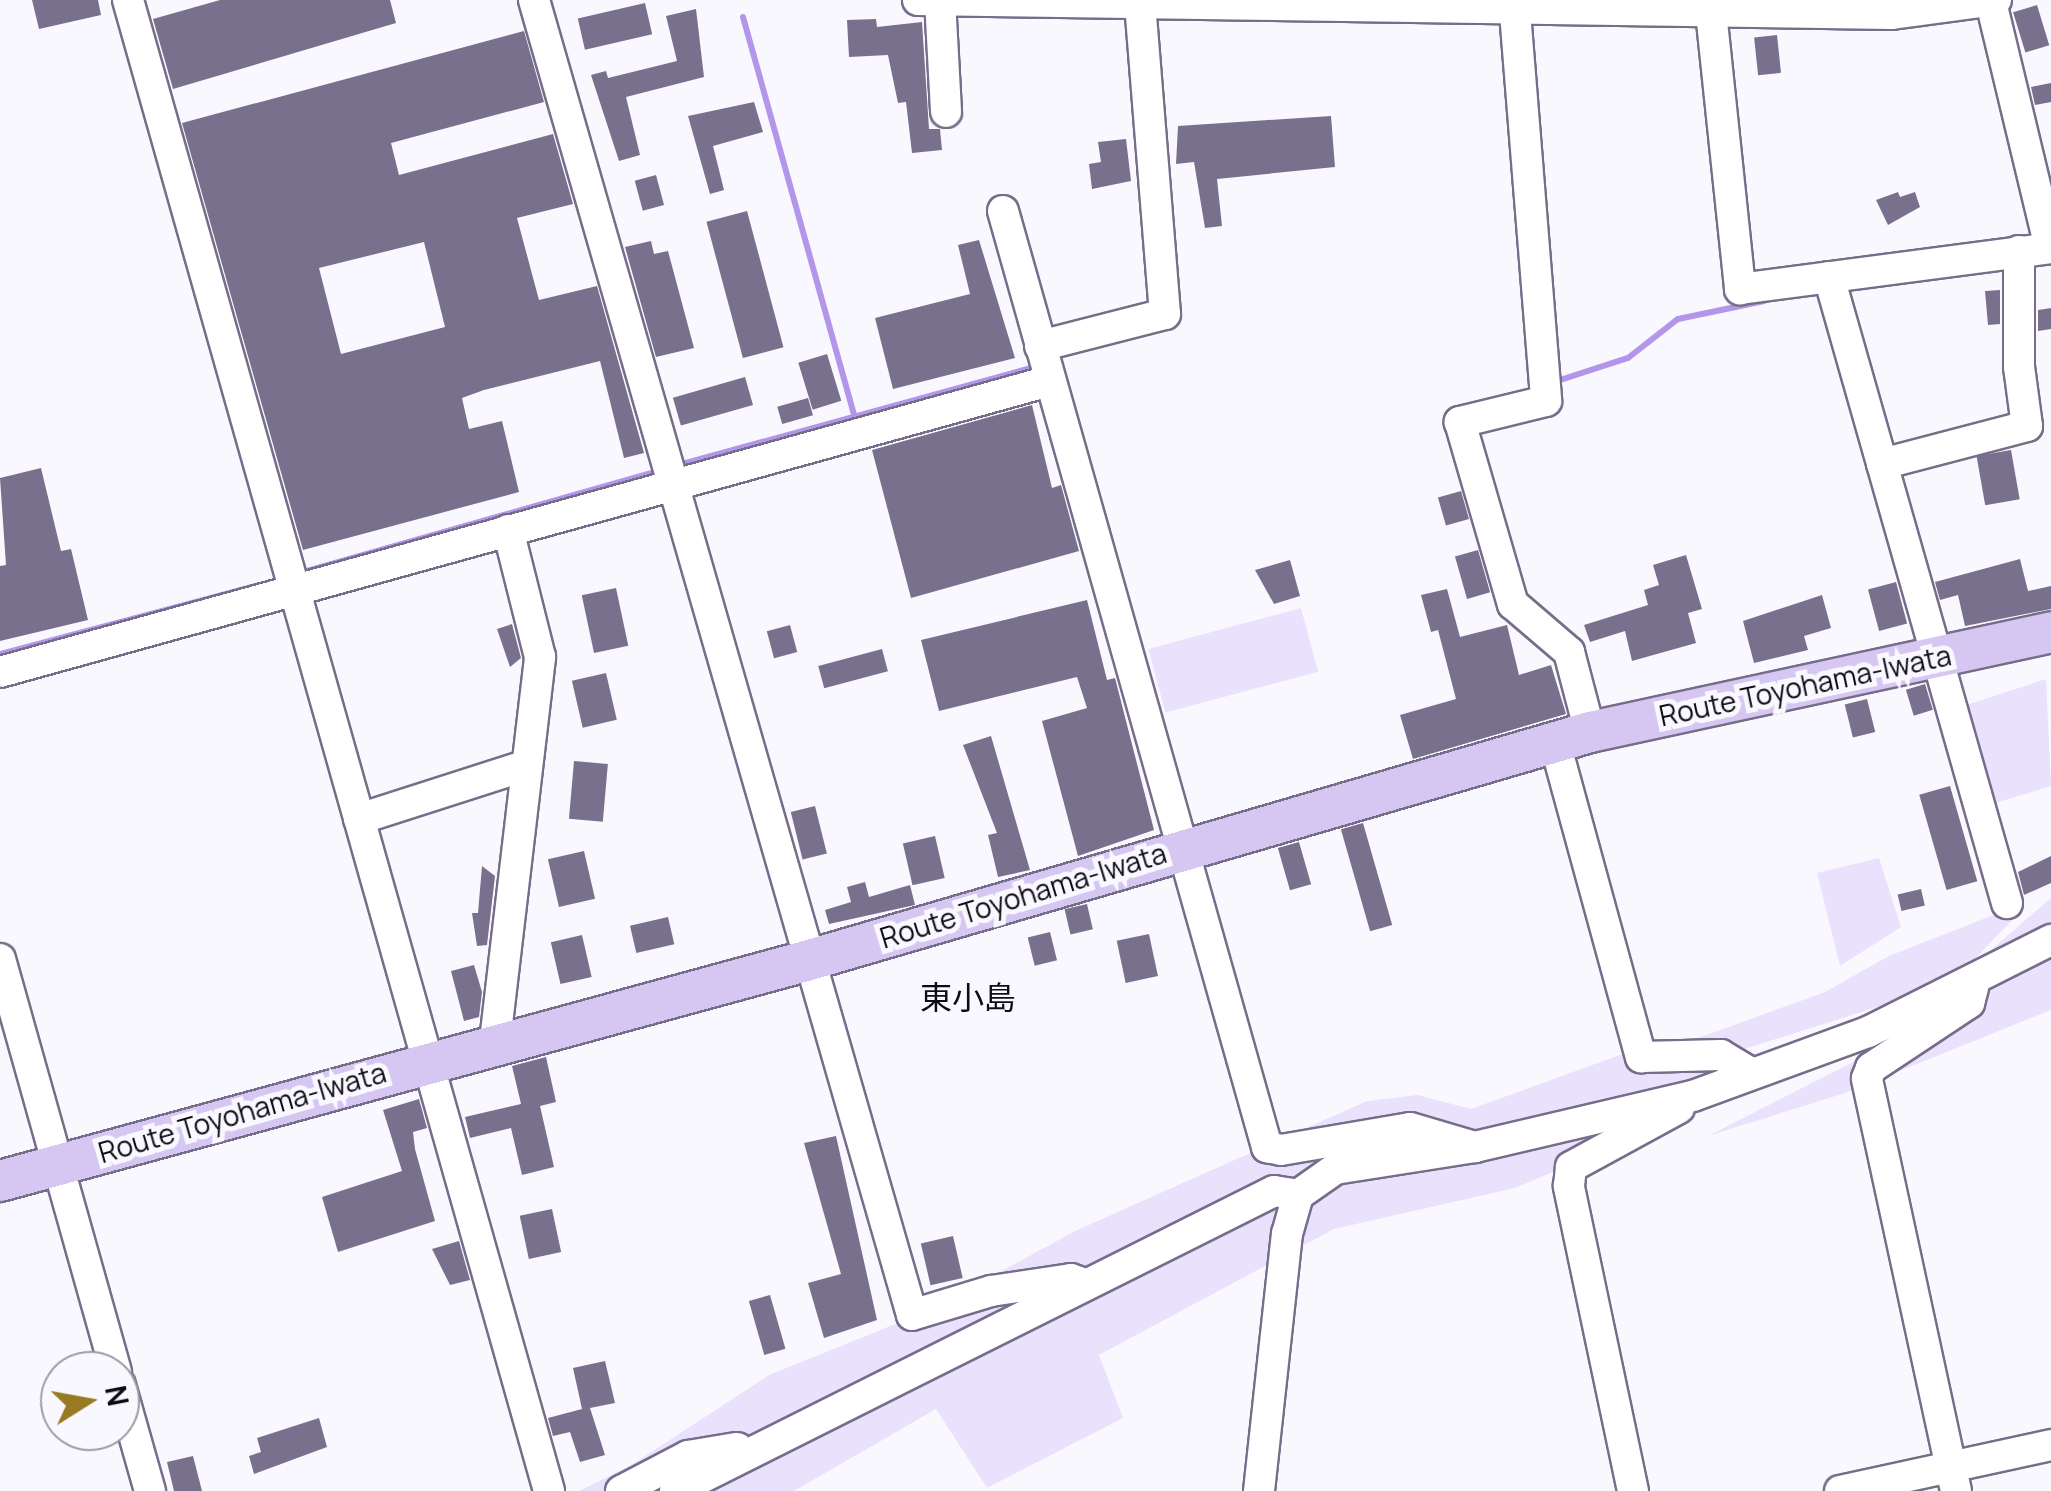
<!DOCTYPE html>
<meta charset="utf-8">
<style>
body{margin:0}
#map{position:relative;width:2051px;height:1491px;overflow:hidden;background:#faf8ff;font-family:Manrope,"Noto Sans JP",sans-serif}
div>[style]{position:absolute}
[style*='--x']{left:calc(var(--x)*1px);top:calc(var(--y)*1px);width:calc(var(--w)*1px);rotate:calc(var(--a)*1deg)}
.green>*{inset:0;background:#eae2fc;transform-origin:0 0}
.stream>*{height:6px;margin:-3px;padding:0 3px;transform-origin:3px;border-radius:3px;background:#b396ea}
.building>*{inset:0;background:#79708d;transform-origin:0 0}
.roads{filter:drop-shadow(2px 0 #766d8a) drop-shadow(-2px 0 #766d8a) drop-shadow(0 2px #766d8a) drop-shadow(0 -2px #766d8a)}
.minor>*{height:30px;margin:-15px;padding:0 15px;transform-origin:15px;border-radius:15px;background:#fff}
.major>*{height:40px;margin:-20px;padding:0 20px;transform-origin:20px;border-radius:20px;background:#d6c7f2}
span{translate:-50% -50%;white-space:nowrap;text-align:center;line-height:1.15;-webkit-text-stroke:10px #faf8ff;paint-order:stroke}
.street-label{font-size:28px;color:#0e0b15}
.quarter-label{font-size:32px;color:#0e0b15}
.north{position:absolute;left:40px;top:1351px;width:100px;height:100px;box-sizing:border-box;background:#faf8ff;border:2px solid #9c99a1;border-radius:50%;rotate:79deg;font-size:28px;font-weight:700;line-height:40px;text-align:center;color:#0e0b15}
.north::after{content:'';display:block;margin:auto;width:35px;height:45px;background:#977a22;clip-path:polygon(50% 0,100% 100%,50% 72%,0 100%)}
</style>
<div id="map">
<div class="green">
<div style="left:1301px;top:608px;width:66px;height:158px;rotate:75deg"></div>
<div style="clip-path:polygon(2046px 679px,2051px 786px,1992px 804px,1966px 705px)"></div>
<div style="clip-path:polygon(1879px 858px,1901px 927px,1840px 966px,1817px 873px)"></div>
<div style="clip-path:polygon(2051px 898px,2051px 1010px,1845px 1093px,1708px 1136px,1969px 1003px,1977px 962px)"></div>
<div style="clip-path:polygon(2019px 913px,1965px 969px,1896px 1001px,1732px 1053px,1676px 1046px,1825px 992px,1889px 956px,1996px 914px)"></div>
<div style="clip-path:polygon(1639px 1048px,1745px 1058px,1611px 1148px,1515px 1188px,1334px 1229px,1099px 1355px,1123px 1418px,987px 1488px,936px 1409px,794px 1491px,579px 1491px,633px 1464px,769px 1375px,930px 1310px,1075px 1231px,1367px 1101px,1418px 1095px,1471px 1109px)"></div>
</div>
<div class="stream">
<div style="--x:743;--y:17;--w:415;--a:74.4"></div>
<div style="--x:1551;--y:383;--w:81;--a:-18"></div>
<div style="--x:1628;--y:358;--w:63;--a:-38"></div>
<div style="--x:1678;--y:319;--w:88;--a:-11.8"></div>
<div style="--x:675;--y:466;--w:377;--a:-15.4"></div>
<div style="--x:300;--y:573;--w:372;--a:-15.9"></div>
<div style="--x:0;--y:654;--w:264;--a:-14.9"></div>
</div>
<div class="building">
<div style="clip-path:polygon(32px 0,98px 0,101px 15px,39px 29px)"></div>
<div style="clip-path:polygon(220px 0,390px 0,396px 23px,173px 89px,153px 19px)"></div>
<div style="left:645px;top:3px;width:32px;height:69px;rotate:77deg"></div>
<div style="left:2037px;top:5px;width:42px;height:25px;rotate:73deg"></div>
<div style="clip-path:polygon(696px 9px,704px 77px,626px 97px,640px 155px,619px 161px,591px 75px,606px 71px,608px 78px,677px 61px,666px 16px)"></div>
<div style="clip-path:polygon(876px 19px,877px 27px,922px 22px,929px 129px,940px 129px,942px 150px,912px 153px,906px 102px,898px 103px,888px 55px,849px 57px,847px 20px)"></div>
<div style="clip-path:polygon(evenodd,524px 31px,544px 102px,391px 143px,399px 175px,553px 134px,573px 204px,517px 218px,539px 300px,597px 286px,644px 453px,624px 458px,600px 361px,484px 390px,462px 398px,469px 429px,502px 421px,519px 492px,303px 550px,182px 123px,524px 31px,424px 242px,445px 327px,341px 354px,319px 268px,424px 242px)"></div>
<div style="left:1777px;top:35px;width:38px;height:23px;rotate:84deg"></div>
<div style="clip-path:polygon(2051px 83px,2051px 102px,2035px 105px,2031px 87px)"></div>
<div style="clip-path:polygon(754px 102px,763px 132px,713px 146px,724px 190px,710px 194px,688px 116px)"></div>
<div style="clip-path:polygon(1331px 116px,1335px 167px,1217px 179px,1222px 226px,1205px 228px,1194px 162px,1176px 164px,1178px 126px)"></div>
<div style="clip-path:polygon(1126px 139px,1131px 181px,1092px 189px,1089px 164px,1101px 162px,1098px 142px)"></div>
<div style="left:656px;top:175px;width:31px;height:22px;rotate:75deg"></div>
<div style="clip-path:polygon(1898px 192px,1900px 197px,1915px 192px,1920px 207px,1888px 225px,1876px 200px)"></div>
<div style="left:747px;top:211px;width:141px;height:42px;rotate:75deg"></div>
<div style="clip-path:polygon(979px 240px,1015px 358px,893px 389px,875px 318px,970px 294px,958px 245px)"></div>
<div style="clip-path:polygon(651px 241px,654px 254px,668px 251px,694px 348px,656px 357px,625px 247px)"></div>
<div style="clip-path:polygon(2000px 290px,2000px 324px,1988px 325px,1985px 291px)"></div>
<div style="clip-path:polygon(2051px 308px,2051px 329px,2038px 331px,2038px 310px)"></div>
<div style="left:827px;top:354px;width:49px;height:30px;rotate:73deg"></div>
<div style="left:745px;top:377px;width:29px;height:75px;rotate:74deg"></div>
<div style="left:808px;top:398px;width:18px;height:32px;rotate:74deg"></div>
<div style="clip-path:polygon(1032px 405px,1052px 488px,1061px 485px,1079px 551px,911px 598px,872px 450px)"></div>
<div style="left:2011px;top:450px;width:50px;height:35px;rotate:80deg"></div>
<div style="clip-path:polygon(41px 468px,61px 551px,71px 549px,88px 620px,0 641px,0 566px,6px 565px,0 478px)"></div>
<div style="left:1461px;top:491px;width:29px;height:24px;rotate:74deg"></div>
<div style="left:1478px;top:550px;width:44px;height:24px;rotate:74deg"></div>
<div style="clip-path:polygon(1686px 555px,1702px 609px,1688px 613px,1696px 643px,1632px 661px,1625px 631px,1590px 642px,1584px 625px,1648px 605px,1644px 590px,1659px 585px,1653px 565px)"></div>
<div style="clip-path:polygon(2020px 559px,2028px 591px,2051px 586px,2051px 609px,1965px 626px,1958px 595px,1940px 600px,1935px 582px)"></div>
<div style="clip-path:polygon(1290px 560px,1300px 596px,1274px 604px,1255px 570px)"></div>
<div style="left:1896px;top:582px;width:43px;height:29px;rotate:75deg"></div>
<div style="left:616px;top:588px;width:59px;height:35px;rotate:78deg"></div>
<div style="clip-path:polygon(1447px 589px,1460px 637px,1507px 625px,1519px 675px,1551px 665px,1566px 714px,1413px 759px,1400px 715px,1456px 699px,1438px 630px,1431px 632px,1421px 595px)"></div>
<div style="clip-path:polygon(1822px 595px,1831px 628px,1804px 636px,1808px 650px,1754px 663px,1743px 621px)"></div>
<div style="clip-path:polygon(1087px 600px,1107px 680px,1115px 678px,1154px 830px,1078px 856px,1042px 721px,1087px 708px,1077px 677px,939px 711px,921px 640px)"></div>
<div style="clip-path:polygon(512px 624px,521px 658px,510px 667px,497px 629px)"></div>
<div style="left:790px;top:625px;width:28px;height:24px;rotate:75deg"></div>
<div style="left:882px;top:649px;width:23px;height:66px;rotate:75deg"></div>
<div style="left:606px;top:673px;width:48px;height:35px;rotate:77deg"></div>
<div style="left:1925px;top:684px;width:27px;height:20px;rotate:73deg"></div>
<div style="left:1867px;top:699px;width:34px;height:23px;rotate:76deg"></div>
<div style="clip-path:polygon(991px 736px,1030px 870px,998px 877px,988px 835px,997px 833px,963px 745px)"></div>
<div style="left:574px;top:761px;width:34px;height:58px;rotate:5deg"></div>
<div style="left:1950px;top:786px;width:99px;height:32px;rotate:74deg"></div>
<div style="left:815px;top:806px;width:49px;height:25px;rotate:76deg"></div>
<div style="left:1363px;top:823px;width:106px;height:23px;rotate:74deg"></div>
<div style="left:935px;top:836px;width:43px;height:33px;rotate:77deg"></div>
<div style="left:1299px;top:842px;width:44px;height:22px;rotate:74deg"></div>
<div style="left:584px;top:851px;width:49px;height:37px;rotate:77deg"></div>
<div style="clip-path:polygon(2051px 856px,2051px 883px,2024px 895px,2018px 872px)"></div>
<div style="clip-path:polygon(482px 866px,495px 876px,487px 945px,477px 946px,472px 913px,478px 913px)"></div>
<div style="clip-path:polygon(865px 882px,869px 897px,910px 885px,915px 905px,829px 924px,825px 910px,851px 902px,847px 887px)"></div>
<div style="left:1921px;top:889px;width:17px;height:24px;rotate:77deg"></div>
<div style="left:1087px;top:904px;width:26px;height:23px;rotate:77deg"></div>
<div style="left:668px;top:917px;width:28px;height:39px;rotate:77deg"></div>
<div style="left:1050px;top:932px;width:29px;height:23px;rotate:76deg"></div>
<div style="left:1149px;top:934px;width:43px;height:33px;rotate:78deg"></div>
<div style="left:582px;top:935px;width:43px;height:32px;rotate:77deg"></div>
<div style="clip-path:polygon(474px 965px,482px 992px,479px 1017px,464px 1021px,451px 971px)"></div>
<div style="clip-path:polygon(546px 1057px,556px 1102px,540px 1106px,554px 1167px,522px 1175px,511px 1128px,470px 1138px,465px 1117px,521px 1104px,512px 1066px)"></div>
<div style="clip-path:polygon(419px 1099px,427px 1128px,413px 1132px,415px 1149px,435px 1221px,338px 1252px,322px 1197px,402px 1171px,383px 1110px)"></div>
<div style="clip-path:polygon(836px 1136px,877px 1320px,824px 1338px,808px 1283px,841px 1274px,804px 1143px)"></div>
<div style="left:552px;top:1209px;width:44px;height:33px;rotate:78deg"></div>
<div style="left:953px;top:1236px;width:43px;height:33px;rotate:77deg"></div>
<div style="clip-path:polygon(459px 1241px,470px 1280px,450px 1285px,432px 1249px)"></div>
<div style="left:770px;top:1295px;width:56px;height:22px;rotate:74deg"></div>
<div style="clip-path:polygon(605px 1361px,615px 1403px,590px 1408px,605px 1455px,580px 1462px,570px 1432px,553px 1436px,548px 1418px,582px 1409px,573px 1368px)"></div>
<div style="clip-path:polygon(319px 1418px,327px 1447px,254px 1474px,249px 1456px,261px 1452px,257px 1438px)"></div>
<div style="clip-path:polygon(193px 1456px,202px 1491px,174px 1491px,167px 1462px)"></div>
</div>
<div class="roads">
<div class="minor">
<div style="--x:128;--y:0;--w:1549;--a:74.23"></div>
<div style="--x:534;--y:0;--w:1368;--a:73.96"></div>
<div style="--x:912;--y:1315;--w:83;--a:-16.9"></div>
<div style="--x:991;--y:1291;--w:81;--a:-8.5"></div>
<div style="--x:1071;--y:1279;--w:15;--a:20"></div>
<div style="--x:918;--y:0;--w:974;--a:0.82"></div>
<div style="--x:1892;--y:14;--w:105;--a:-7.7"></div>
<div style="--x:940;--y:0;--w:112;--a:86.9"></div>
<div style="--x:1514;--y:0;--w:402;--a:85.4"></div>
<div style="--x:1546;--y:401;--w:89;--a:166.3"></div>
<div style="--x:1460;--y:422;--w:190;--a:73.8"></div>
<div style="--x:1513;--y:604;--w:74;--a:40.6"></div>
<div style="--x:1569;--y:652;--w:83;--a:75.3"></div>
<div style="--x:1991;--y:2;--w:252;--a:76.5"></div>
<div style="--x:1711;--y:12;--w:279;--a:84"></div>
<div style="--x:1740;--y:289;--w:314;--a:-7.5"></div>
<div style="--x:1003;--y:211;--w:973;--a:74.25"></div>
<div style="--x:1267;--y:1147;--w:14;--a:12"></div>
<div style="--x:1281;--y:1150;--w:131;--a:-9.7"></div>
<div style="--x:1410;--y:1128;--w:68;--a:16.3"></div>
<div style="--x:1829;--y:277;--w:651;--a:74.13"></div>
<div style="--x:1040;--y:346;--w:129;--a:-14.4"></div>
<div style="--x:1165;--y:314;--w:315;--a:-94.6"></div>
<div style="--x:1882;--y:464;--w:150;--a:-14.7"></div>
<div style="--x:2027;--y:426;--w:60;--a:-97.7"></div>
<div style="--x:2019;--y:367;--w:116;--a:-90"></div>
<div style="--x:0;--y:672;--w:1089;--a:-15.5"></div>
<div style="--x:1555;--y:743;--w:326;--a:74.7"></div>
<div style="--x:1641;--y:1057;--w:80;--a:-1.4"></div>
<div style="--x:1721;--y:1055;--w:33;--a:31"></div>
<div style="--x:359;--y:819;--w:176;--a:-17.8"></div>
<div style="--x:0;--y:959;--w:428;--a:74.3"></div>
<div style="--x:495;--y:1041;--w:387;--a:-83.3"></div>
<div style="--x:540;--y:657;--w:131;--a:-104.1"></div>
<div style="--x:120;--y:1385;--w:110;--a:74.2"></div>
<div style="--x:621;--y:1491;--w:76;--a:-27.6"></div>
<div style="--x:688;--y:1456;--w:50;--a:-9.3"></div>
<div style="--x:675;--y:1491;--w:670;--a:-26.6"></div>
<div style="--x:1274;--y:1191;--w:24;--a:9"></div>
<div style="--x:1259;--y:1491;--w:259;--a:-83.8"></div>
<div style="--x:1287;--y:1234;--w:41;--a:-74.2"></div>
<div style="--x:1298;--y:1195;--w:45;--a:-35.1"></div>
<div style="--x:1335;--y:1169;--w:142;--a:-8.9"></div>
<div style="--x:1475;--y:1147;--w:224;--a:-13.2"></div>
<div style="--x:1693;--y:1096;--w:186;--a:-20.1"></div>
<div style="--x:1868;--y:1032;--w:205;--a:-26.7"></div>
<div style="--x:1633;--y:1491;--w:312;--a:-101.9"></div>
<div style="--x:1569;--y:1186;--w:19;--a:-84"></div>
<div style="--x:1571;--y:1167;--w:123;--a:-28.6"></div>
<div style="--x:1840;--y:1491;--w:216;--a:-12.3"></div>
<div style="--x:1956;--y:1491;--w:422;--a:-102.2"></div>
<div style="--x:1867;--y:1078;--w:11;--a:-68"></div>
<div style="--x:1871;--y:1068;--w:118;--a:-33.6"></div>
<div style="--x:1969;--y:1003;--w:16;--a:-75"></div>
</div>
<div class="major">
<div style="--x:0;--y:1181;--w:835;--a:-15.27"></div>
<div style="--x:806;--y:961;--w:817;--a:-16.28"></div>
<div style="--x:1590;--y:732;--w:472;--a:-12.2"></div>
</div>
</div>
<div class="street-label">
<span style="left:1805px;top:685px;rotate:-12deg">Route Toyohama-Iwata</span>
<span style="left:1023px;top:895px;rotate:-17deg">Route Toyohama-Iwata</span>
<span style="left:242px;top:1112px;rotate:-16deg">Route Toyohama-Iwata</span>
</div>
<div class="quarter-label">
<span style="left:968px;top:997px">東小島</span>
</div>
<div class="north">N</div>
</div>
